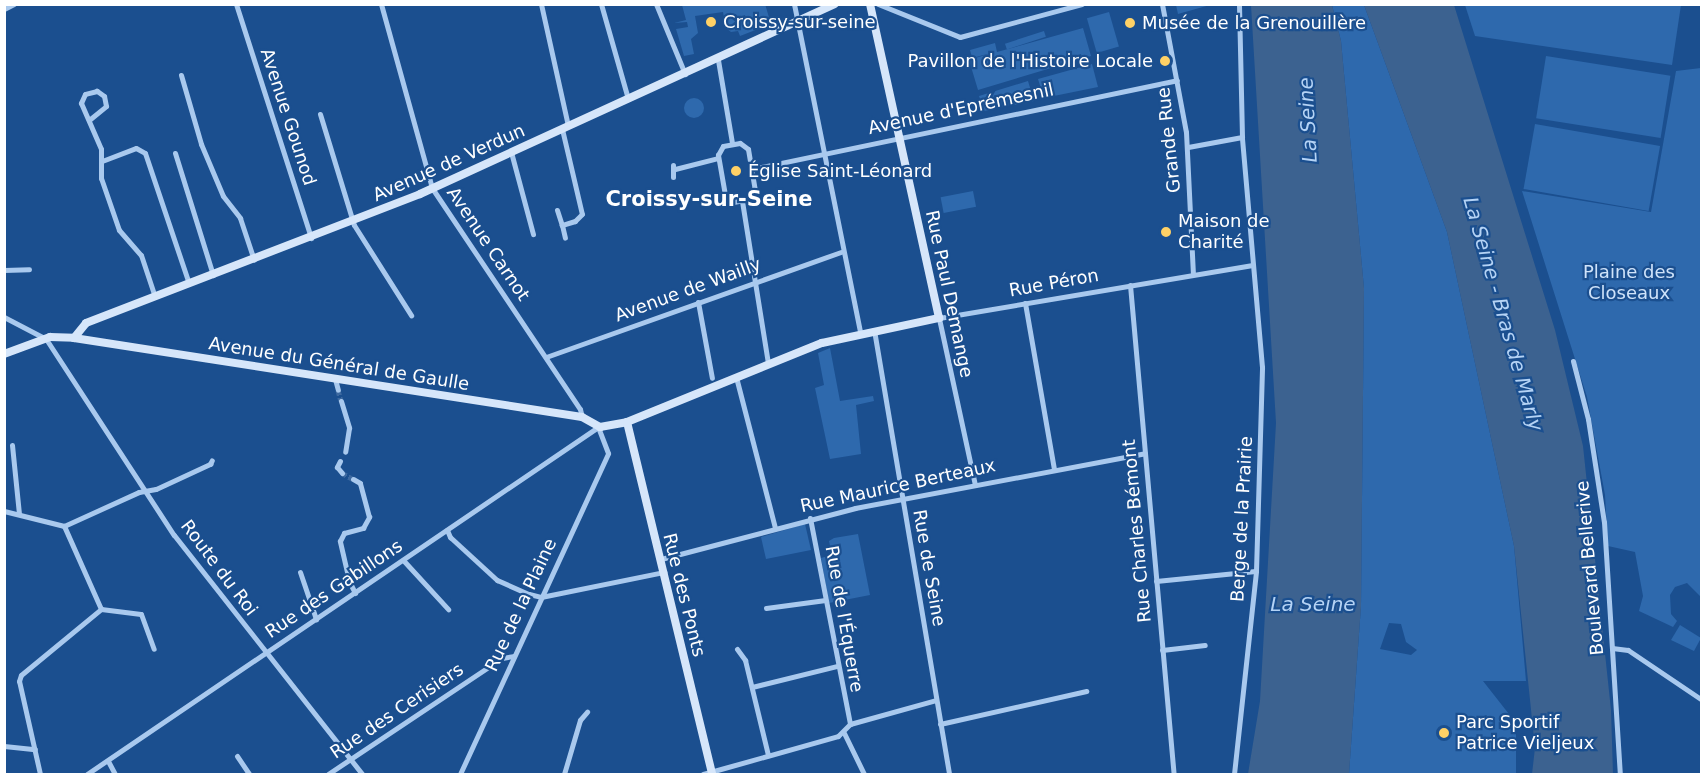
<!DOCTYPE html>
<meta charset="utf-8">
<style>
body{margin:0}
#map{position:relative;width:1706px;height:779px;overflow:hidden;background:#1b4f8f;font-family:"DejaVu Sans",sans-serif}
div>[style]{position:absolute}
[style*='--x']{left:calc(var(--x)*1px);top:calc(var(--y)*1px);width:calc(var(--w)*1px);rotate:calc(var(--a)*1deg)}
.green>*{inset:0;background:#2e69ad;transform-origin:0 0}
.round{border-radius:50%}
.water>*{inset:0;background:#3c6290}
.street-tunnel>*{height:5px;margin-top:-2.5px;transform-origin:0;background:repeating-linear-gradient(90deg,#3d69a0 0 5px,transparent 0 7.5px)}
.street>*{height:5px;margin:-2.5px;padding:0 2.5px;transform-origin:2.5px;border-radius:2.5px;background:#a9c9ee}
.secondary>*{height:8px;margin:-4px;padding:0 4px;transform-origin:4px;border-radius:4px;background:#d6e6fa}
.dots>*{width:16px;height:16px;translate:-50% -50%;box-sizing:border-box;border:3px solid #1b4f8f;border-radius:50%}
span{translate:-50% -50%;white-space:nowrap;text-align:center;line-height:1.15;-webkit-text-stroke:4.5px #1b4f8f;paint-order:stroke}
.poi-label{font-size:18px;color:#fff}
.left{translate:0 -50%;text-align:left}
.right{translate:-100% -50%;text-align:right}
.street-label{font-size:18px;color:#fff}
.park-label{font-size:18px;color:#cfe3fa}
.water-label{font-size:20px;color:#b5d3f5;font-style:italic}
.quarter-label{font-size:21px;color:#fff;font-weight:700}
.frame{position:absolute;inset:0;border:6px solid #fff;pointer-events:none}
</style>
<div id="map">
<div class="green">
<div style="clip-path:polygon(765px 4px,771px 24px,740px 36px,738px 31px,731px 32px,726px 28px,723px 12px,695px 16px,698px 33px,691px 39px,694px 54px,684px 56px,676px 29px,688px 27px,687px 22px,674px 23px,686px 20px,682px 5px)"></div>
<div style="clip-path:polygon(1176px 5px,1176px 4px,1210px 5px,1178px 14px)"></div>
<div style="clip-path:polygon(evenodd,1332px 5px,1364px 5px,1447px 232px,1514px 546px,1526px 681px,1483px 681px,1516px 723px,1516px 774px,1349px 774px,1361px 606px,1364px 288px,1341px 41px,1332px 5px,1389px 623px,1401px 624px,1406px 642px,1417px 650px,1411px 655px,1380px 649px,1389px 623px)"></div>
<div style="clip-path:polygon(1465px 5px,1465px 4px,1681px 5px,1672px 65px,1475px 36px)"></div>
<div style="left:1109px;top:12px;width:36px;height:23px;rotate:74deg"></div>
<div style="clip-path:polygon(1083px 28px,1091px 56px,978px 90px,969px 60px,995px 52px,972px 58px,970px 50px,995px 43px,997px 52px)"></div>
<div style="left:1044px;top:31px;width:6px;height:41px;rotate:72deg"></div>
<div style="left:1546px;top:56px;width:126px;height:63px;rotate:9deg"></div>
<div style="clip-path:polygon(1092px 64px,1098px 87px,1044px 98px,1038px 79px)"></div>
<div style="clip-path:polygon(1701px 68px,1701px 597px,1687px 583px,1675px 587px,1670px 595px,1671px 614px,1677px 621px,1673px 627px,1639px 611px,1643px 596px,1635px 552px,1608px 546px,1605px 495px,1587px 397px,1522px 191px,1651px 212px,1676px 71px)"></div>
<div style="clip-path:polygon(1028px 81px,1034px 101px,984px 111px,979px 96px)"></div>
<div class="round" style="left:684px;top:98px;width:20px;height:20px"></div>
<div style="left:1535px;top:124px;width:127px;height:66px;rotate:10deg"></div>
<div style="left:973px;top:191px;width:16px;height:33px;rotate:79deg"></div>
<div style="clip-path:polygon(830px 348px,840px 401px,873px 396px,874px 401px,856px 405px,861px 454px,830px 459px,815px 388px,824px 385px,818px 353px)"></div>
<div style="clip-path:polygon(805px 524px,811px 550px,766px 559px,761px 537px)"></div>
<div style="clip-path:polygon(858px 534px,870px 595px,829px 603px,821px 558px,832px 555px,829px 541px,834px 538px)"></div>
<div style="clip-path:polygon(1680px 625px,1701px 638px,1694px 651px,1671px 640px)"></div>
</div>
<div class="water">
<div style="clip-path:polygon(1251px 5px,1332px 5px,1341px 41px,1364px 288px,1361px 606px,1349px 774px,1248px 774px,1260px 701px,1276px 423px)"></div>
<div style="clip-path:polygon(1364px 5px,1454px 5px,1555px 330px,1583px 446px,1611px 710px,1613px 774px,1532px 774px,1535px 748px,1514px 546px,1447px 232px)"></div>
</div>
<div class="street-tunnel">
<div style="--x:338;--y:390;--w:11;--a:75"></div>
<div style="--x:342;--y:473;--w:13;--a:29"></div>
<div style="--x:347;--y:572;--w:14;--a:73"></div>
</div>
<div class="street">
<div style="--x:236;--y:4;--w:246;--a:72.2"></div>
<div style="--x:381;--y:4;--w:191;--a:74.5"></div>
<div style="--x:432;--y:188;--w:266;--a:56.2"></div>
<div style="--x:580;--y:409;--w:8;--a:76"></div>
<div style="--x:541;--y:4;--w:125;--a:77.5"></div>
<div style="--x:601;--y:4;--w:99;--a:74.1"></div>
<div style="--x:656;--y:4;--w:76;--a:67.5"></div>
<div style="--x:794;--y:4;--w:335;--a:78.6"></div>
<div style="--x:878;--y:4;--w:88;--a:21.9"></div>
<div style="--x:960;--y:37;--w:126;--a:-15.1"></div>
<div style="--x:1162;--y:4;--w:130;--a:79.4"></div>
<div style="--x:1186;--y:132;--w:142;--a:87.2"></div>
<div style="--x:4;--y:9;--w:11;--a:-27"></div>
<div style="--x:718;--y:60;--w:84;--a:80.4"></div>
<div style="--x:181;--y:75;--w:72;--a:73.8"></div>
<div style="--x:201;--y:144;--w:56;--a:67.1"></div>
<div style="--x:223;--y:196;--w:28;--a:52"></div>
<div style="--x:240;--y:218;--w:44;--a:71.6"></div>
<div style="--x:320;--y:114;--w:116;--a:73"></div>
<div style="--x:354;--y:225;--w:107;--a:57.7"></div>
<div style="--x:89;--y:120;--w:22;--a:-39"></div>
<div style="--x:106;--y:106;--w:10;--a:-101"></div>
<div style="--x:104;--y:96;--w:9;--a:-144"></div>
<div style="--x:97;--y:91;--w:12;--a:166"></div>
<div style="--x:85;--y:94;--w:10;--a:114"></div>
<div style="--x:81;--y:103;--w:50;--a:66.5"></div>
<div style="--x:101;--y:149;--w:29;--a:90"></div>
<div style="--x:101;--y:178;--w:55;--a:70.9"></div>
<div style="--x:119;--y:230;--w:33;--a:49"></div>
<div style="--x:141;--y:255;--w:44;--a:71.6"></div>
<div style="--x:562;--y:129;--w:87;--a:76.8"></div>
<div style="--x:582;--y:214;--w:10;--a:135"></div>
<div style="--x:575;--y:221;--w:14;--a:163"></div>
<div style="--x:562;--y:225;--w:13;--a:77"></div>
<div style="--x:740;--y:143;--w:10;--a:37"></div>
<div style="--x:748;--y:149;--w:43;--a:80.5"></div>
<div style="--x:755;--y:191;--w:10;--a:127"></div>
<div style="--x:749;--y:199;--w:16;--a:169"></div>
<div style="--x:733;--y:202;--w:11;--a:-139"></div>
<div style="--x:725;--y:195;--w:41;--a:-99.9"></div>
<div style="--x:718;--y:155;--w:10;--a:-61"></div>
<div style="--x:723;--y:146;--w:17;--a:-10"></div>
<div style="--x:1188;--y:147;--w:55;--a:-10.5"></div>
<div style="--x:511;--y:152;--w:85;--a:75"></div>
<div style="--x:175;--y:153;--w:128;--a:72.7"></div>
<div style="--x:102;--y:161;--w:36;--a:-21"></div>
<div style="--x:136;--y:148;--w:10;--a:29"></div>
<div style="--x:145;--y:153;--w:138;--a:71.4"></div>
<div style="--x:673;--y:165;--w:12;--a:90"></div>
<div style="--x:675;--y:169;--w:44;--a:-14.3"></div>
<div style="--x:752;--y:169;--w:434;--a:-11.8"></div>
<div style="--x:742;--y:201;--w:165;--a:80.9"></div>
<div style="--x:557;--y:210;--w:16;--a:72"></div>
<div style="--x:4;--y:270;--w:25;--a:-2"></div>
<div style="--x:1130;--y:285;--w:491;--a:84.9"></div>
<div style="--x:698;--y:302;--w:77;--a:79.6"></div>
<div style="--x:1025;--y:303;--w:169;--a:80.1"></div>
<div style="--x:4;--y:317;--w:47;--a:27.6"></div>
<div style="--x:46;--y:339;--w:234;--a:56.9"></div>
<div style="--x:174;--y:535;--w:304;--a:51.8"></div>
<div style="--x:874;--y:330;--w:450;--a:80.4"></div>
<div style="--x:546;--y:357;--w:313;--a:-19.6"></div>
<div style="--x:1573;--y:361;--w:60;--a:75.5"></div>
<div style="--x:1588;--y:419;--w:104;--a:81.2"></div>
<div style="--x:1604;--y:522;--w:253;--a:86.4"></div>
<div style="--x:736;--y:377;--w:156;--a:75.5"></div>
<div style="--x:335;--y:379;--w:11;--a:75"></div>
<div style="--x:341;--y:401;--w:28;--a:73"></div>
<div style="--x:349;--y:428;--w:24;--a:99"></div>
<div style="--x:12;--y:445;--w:69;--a:84.2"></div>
<div style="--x:340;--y:461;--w:7;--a:117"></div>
<div style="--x:337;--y:467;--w:8;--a:50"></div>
<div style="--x:975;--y:485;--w:171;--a:-102.2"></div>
<div style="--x:939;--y:318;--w:318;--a:-9.6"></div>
<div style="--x:4;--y:511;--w:62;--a:14"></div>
<div style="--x:810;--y:518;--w:210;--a:79"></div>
<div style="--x:447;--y:530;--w:8;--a:67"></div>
<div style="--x:450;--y:537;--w:64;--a:42.5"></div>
<div style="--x:497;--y:580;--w:35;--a:24"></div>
<div style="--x:529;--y:594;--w:12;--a:14"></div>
<div style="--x:541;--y:597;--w:126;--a:-11.5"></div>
<div style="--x:661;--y:559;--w:201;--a:-14.7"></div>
<div style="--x:855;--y:508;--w:295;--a:-10.7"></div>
<div style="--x:403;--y:560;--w:67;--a:47.4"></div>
<div style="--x:300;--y:572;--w:50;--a:71.2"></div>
<div style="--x:347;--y:572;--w:32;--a:-103"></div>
<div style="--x:340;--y:541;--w:9;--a:-63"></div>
<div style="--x:344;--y:533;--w:20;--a:-15"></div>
<div style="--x:363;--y:528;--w:13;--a:-61"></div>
<div style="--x:369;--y:517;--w:35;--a:-105"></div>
<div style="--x:360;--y:483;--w:8;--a:-150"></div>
<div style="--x:1156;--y:581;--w:100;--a:-5.7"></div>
<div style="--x:351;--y:585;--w:9;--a:63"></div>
<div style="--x:766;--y:608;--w:60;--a:-7.7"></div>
<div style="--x:101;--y:609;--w:40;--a:7.1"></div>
<div style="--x:141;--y:614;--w:37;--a:70"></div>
<div style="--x:1612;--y:648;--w:16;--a:7"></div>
<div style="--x:1628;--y:650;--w:89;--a:34"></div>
<div style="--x:737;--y:649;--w:14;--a:54"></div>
<div style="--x:745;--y:660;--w:98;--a:76.4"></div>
<div style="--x:1162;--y:650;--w:43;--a:-6.6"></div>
<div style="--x:752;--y:687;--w:88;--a:-13.9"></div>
<div style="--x:940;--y:724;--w:150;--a:-12.7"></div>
<div style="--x:844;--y:733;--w:46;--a:64"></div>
<div style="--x:4;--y:746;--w:31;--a:6"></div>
<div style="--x:237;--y:756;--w:22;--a:56"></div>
<div style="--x:108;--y:761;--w:15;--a:62"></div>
<div style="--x:40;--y:774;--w:95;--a:-102.7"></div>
<div style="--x:19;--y:681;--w:6;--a:-72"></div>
<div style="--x:21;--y:675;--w:104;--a:-39.5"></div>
<div style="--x:101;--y:609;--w:91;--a:-114"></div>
<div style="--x:64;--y:526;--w:82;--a:-24.4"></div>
<div style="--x:139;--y:492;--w:17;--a:-10"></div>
<div style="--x:156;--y:489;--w:60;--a:-24.8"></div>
<div style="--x:210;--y:464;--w:4;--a:-63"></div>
<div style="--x:87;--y:774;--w:618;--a:-34.18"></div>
<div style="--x:328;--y:774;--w:209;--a:-33.7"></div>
<div style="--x:502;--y:658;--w:11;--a:-10"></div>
<div style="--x:460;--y:774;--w:353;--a:-65.2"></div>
<div style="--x:608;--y:453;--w:28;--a:-111"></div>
<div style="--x:564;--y:774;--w:56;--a:-73.5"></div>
<div style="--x:580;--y:720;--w:11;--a:-49"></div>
<div style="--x:703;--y:774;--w:140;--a:-15.7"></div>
<div style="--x:838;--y:736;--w:17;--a:-45"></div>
<div style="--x:850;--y:724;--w:89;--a:-15.6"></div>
<div style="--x:1234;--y:774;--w:204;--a:-83.8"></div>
<div style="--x:1256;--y:571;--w:204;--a:-88.3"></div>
<div style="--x:1262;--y:367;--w:231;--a:-95"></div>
<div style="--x:1242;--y:137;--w:133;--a:-91.3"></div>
</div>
<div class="secondary">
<div style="--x:74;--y:338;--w:19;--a:-51"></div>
<div style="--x:86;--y:323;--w:358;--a:-21.1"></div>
<div style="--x:420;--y:194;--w:456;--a:-24.6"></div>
<div style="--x:4;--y:354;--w:49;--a:-20.3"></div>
<div style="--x:50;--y:337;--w:24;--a:2"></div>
<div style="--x:74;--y:338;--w:514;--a:8.84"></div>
<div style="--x:582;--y:417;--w:21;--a:29"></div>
<div style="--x:600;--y:427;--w:27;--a:-10"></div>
<div style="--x:627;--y:422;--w:210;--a:-22.1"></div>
<div style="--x:822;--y:343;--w:120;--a:-12.1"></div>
<div style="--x:939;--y:318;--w:321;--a:-102.4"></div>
<div style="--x:627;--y:422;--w:362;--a:76.4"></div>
</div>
<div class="dots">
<div style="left:711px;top:22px;background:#ffd166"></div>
<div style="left:1130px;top:23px;background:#ffd166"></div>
<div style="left:1165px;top:61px;background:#ffd166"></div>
<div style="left:736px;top:171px;background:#ffd166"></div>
<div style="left:1166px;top:232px;background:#ffd166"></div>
<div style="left:1444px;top:733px;background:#ffd166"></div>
</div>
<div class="poi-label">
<span class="left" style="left:723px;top:22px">Croissy-sur-seine</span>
<span class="left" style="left:1142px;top:23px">Musée de la Grenouillère</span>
<span class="right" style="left:1153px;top:61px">Pavillon de l'Histoire Locale</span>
<span class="left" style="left:748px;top:171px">Église Saint-Léonard</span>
<span class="left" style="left:1178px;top:232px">Maison de<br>Charité</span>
<span class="left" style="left:1456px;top:733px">Parc Sportif<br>Patrice Vieljeux</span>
</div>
<div class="street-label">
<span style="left:961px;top:109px;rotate:-12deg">Avenue d'Eprémesnil</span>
<span style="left:288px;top:117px;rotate:72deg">Avenue Gounod</span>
<span style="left:1169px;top:140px;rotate:-96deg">Grande Rue</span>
<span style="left:449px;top:163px;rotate:-24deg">Avenue de Verdun</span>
<span style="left:488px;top:244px;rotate:56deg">Avenue Carnot</span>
<span style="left:1054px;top:283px;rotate:-10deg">Rue Péron</span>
<span style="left:688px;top:290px;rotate:-20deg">Avenue de Wailly</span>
<span style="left:949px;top:294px;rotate:78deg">Rue Paul Demange</span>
<span style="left:339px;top:364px;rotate:9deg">Avenue du Général de Gaulle</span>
<span style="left:898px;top:486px;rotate:-12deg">Rue Maurice Berteaux</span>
<span style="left:1242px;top:519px;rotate:-87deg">Berge de la Prairie</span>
<span style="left:1137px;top:531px;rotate:-95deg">Rue Charles Bémont</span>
<span style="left:219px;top:568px;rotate:53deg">Route du Roi</span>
<span style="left:929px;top:568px;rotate:80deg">Rue de Seine</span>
<span style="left:1590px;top:568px;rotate:-95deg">Boulevard Bellerive</span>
<span style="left:334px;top:589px;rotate:-34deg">Rue des Gabillons</span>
<span style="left:684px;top:595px;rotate:76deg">Rue des Ponts</span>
<span style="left:521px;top:605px;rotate:-65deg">Rue de la Plaine</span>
<span style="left:844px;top:619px;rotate:80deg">Rue de l'Équerre</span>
<span style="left:397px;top:711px;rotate:-34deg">Rue des Cerisiers</span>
</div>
<div class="park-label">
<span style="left:1629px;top:283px">Plaine des<br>Closeaux</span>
</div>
<div class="water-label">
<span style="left:1308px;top:120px;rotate:-93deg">La Seine</span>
<span style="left:1503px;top:314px;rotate:74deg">La Seine - Bras de Marly</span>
<span style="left:1313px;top:604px">La Seine</span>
</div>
<div class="quarter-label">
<span style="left:709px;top:199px">Croissy-sur-Seine</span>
</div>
<div class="frame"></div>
</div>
